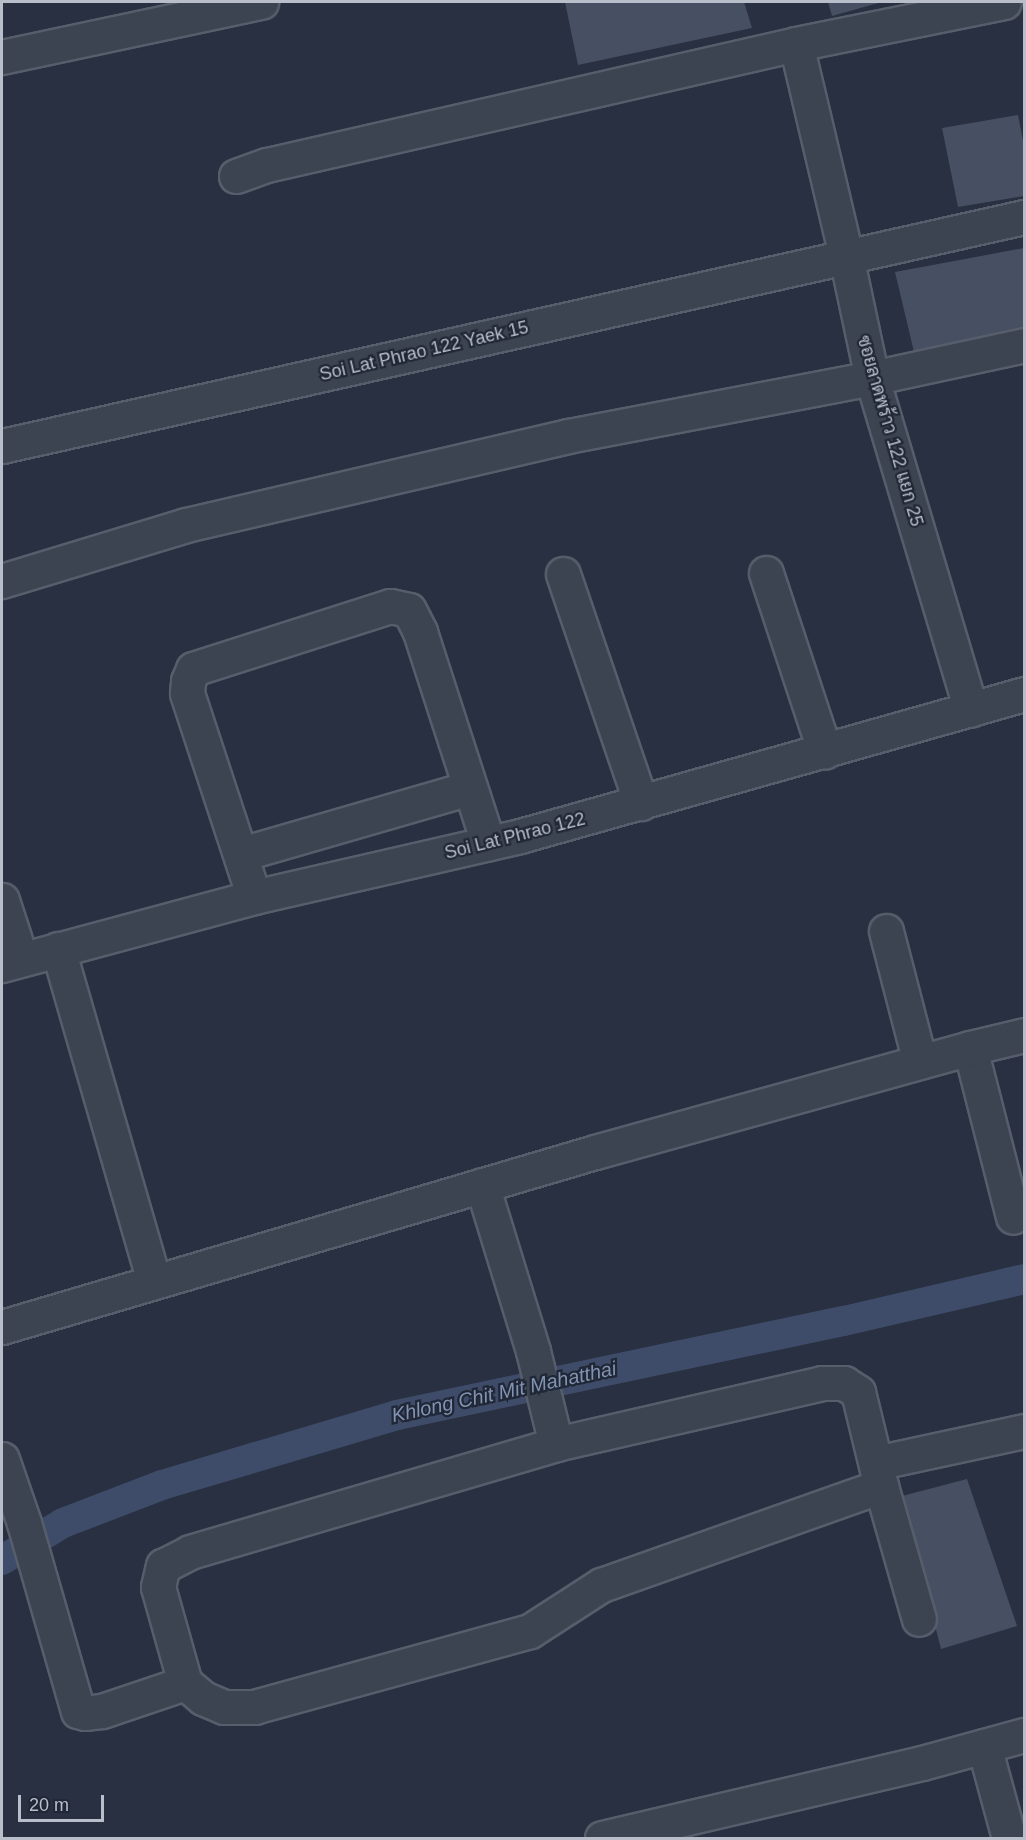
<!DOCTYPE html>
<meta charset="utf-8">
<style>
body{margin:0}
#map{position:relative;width:1026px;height:1840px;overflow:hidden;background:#283041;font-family:Helvetica,Sarabun,sans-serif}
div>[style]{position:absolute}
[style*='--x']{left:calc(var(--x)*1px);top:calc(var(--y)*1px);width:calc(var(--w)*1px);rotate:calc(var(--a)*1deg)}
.canal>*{height:30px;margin:-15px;padding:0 15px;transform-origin:15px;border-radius:15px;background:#3f4c69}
.building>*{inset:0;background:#475062}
.roads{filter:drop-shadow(2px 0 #575e6b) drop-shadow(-2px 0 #575e6b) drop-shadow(0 2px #575e6b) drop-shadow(0 -2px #575e6b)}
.minor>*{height:33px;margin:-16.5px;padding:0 16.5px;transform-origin:16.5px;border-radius:16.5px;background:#3c4351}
span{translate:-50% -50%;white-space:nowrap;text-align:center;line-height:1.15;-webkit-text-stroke:4.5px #202736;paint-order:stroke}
.street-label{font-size:18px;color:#b9becb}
.water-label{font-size:20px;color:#8292b1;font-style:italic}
.frame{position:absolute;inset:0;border:3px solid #b9becb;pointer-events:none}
.scale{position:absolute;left:18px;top:1795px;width:86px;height:27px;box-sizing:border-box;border:3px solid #b9becb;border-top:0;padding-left:8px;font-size:18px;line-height:21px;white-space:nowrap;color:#b9becb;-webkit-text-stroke:4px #202736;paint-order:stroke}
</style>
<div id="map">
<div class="canal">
<div style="--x:2;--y:1560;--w:71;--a:-31.2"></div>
<div style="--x:63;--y:1523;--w:106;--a:-21"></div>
<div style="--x:162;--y:1485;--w:245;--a:-16.6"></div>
<div style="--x:397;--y:1415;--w:457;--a:-11.9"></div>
<div style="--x:844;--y:1321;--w:185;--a:-13.1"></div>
</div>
<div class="building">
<div style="clip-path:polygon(565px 2px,744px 2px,752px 28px,578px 65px)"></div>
<div style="clip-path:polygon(828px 2px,882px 2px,832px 16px)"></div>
<div style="clip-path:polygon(1018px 115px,1024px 146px,1024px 196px,958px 207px,942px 128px)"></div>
<div style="clip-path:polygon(1024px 248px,1024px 330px,914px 352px,895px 272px)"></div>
<div style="clip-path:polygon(967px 1479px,1017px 1626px,941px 1649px,902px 1496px)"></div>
</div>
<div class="roads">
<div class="minor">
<div style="--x:796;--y:44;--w:218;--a:76.7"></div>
<div style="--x:846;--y:256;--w:125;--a:78"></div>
<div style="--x:872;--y:378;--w:346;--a:73.4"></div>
<div style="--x:2;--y:57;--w:265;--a:-12"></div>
<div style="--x:236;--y:176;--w:33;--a:-20"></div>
<div style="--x:267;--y:165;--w:543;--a:-12.88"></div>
<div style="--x:796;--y:44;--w:212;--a:-11.4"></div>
<div style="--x:2;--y:446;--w:1047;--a:-12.63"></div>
<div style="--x:766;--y:573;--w:188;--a:71.8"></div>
<div style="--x:563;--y:574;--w:242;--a:71.2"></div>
<div style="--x:2;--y:581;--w:192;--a:-16.9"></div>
<div style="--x:186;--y:525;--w:392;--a:-13.1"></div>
<div style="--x:568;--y:436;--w:309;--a:-10.8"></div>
<div style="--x:872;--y:378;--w:156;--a:-12.2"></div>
<div style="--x:241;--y:854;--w:238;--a:-16.1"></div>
<div style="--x:254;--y:897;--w:215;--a:-108.2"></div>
<div style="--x:187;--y:693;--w:12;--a:-85"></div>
<div style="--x:188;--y:681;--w:13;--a:-67"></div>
<div style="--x:193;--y:669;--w:207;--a:-17.7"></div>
<div style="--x:390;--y:606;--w:19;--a:12"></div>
<div style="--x:409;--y:610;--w:25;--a:63"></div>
<div style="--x:420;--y:632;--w:222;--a:72.1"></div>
<div style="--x:2;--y:900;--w:62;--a:72.1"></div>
<div style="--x:886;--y:931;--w:135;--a:75.5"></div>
<div style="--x:58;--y:949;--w:346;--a:73.9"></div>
<div style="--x:2;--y:965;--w:261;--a:-15.1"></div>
<div style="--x:254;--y:897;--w:273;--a:-12.9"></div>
<div style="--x:520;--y:836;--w:524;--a:-15.73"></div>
<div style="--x:970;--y:1048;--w:174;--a:75.7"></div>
<div style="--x:482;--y:1185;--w:174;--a:72.9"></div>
<div style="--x:533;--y:1351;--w:96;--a:76.1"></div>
<div style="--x:2;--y:1327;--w:618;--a:-16.44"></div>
<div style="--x:595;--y:1152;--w:389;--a:-15.5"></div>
<div style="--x:970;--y:1048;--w:56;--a:-13.5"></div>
<div style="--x:2;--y:1459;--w:68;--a:71"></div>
<div style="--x:24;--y:1523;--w:196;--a:74"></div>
<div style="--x:78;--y:1711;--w:7;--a:16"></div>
<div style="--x:85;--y:1713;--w:17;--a:-7"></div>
<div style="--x:102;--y:1711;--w:88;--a:-18.6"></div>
<div style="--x:876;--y:1463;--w:151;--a:-12.2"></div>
<div style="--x:881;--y:1486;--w:297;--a:160.5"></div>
<div style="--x:601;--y:1585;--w:85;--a:147.1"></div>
<div style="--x:530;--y:1631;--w:285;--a:164.6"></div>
<div style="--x:255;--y:1707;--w:31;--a:180"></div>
<div style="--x:224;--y:1707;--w:23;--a:-157"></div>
<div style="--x:203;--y:1698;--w:23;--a:-140"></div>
<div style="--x:185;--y:1683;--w:100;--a:-105.7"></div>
<div style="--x:158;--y:1587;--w:22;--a:-77"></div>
<div style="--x:163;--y:1566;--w:30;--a:-27"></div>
<div style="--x:190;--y:1552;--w:382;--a:-16.4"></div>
<div style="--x:556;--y:1444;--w:273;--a:-12.9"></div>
<div style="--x:822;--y:1383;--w:22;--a:0"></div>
<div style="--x:844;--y:1383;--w:17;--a:33"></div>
<div style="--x:858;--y:1392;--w:97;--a:76.3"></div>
<div style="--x:881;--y:1486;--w:138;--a:74.1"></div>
<div style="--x:984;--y:1746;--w:95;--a:74.8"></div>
<div style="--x:602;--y:1838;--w:329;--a:-13.2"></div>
<div style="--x:922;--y:1763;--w:106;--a:-15.4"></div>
</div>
</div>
<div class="street-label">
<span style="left:424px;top:351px;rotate:-13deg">Soi Lat Phrao 122 Yaek 15</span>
<span style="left:890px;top:431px;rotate:74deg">ซอยลาดพร้าว 122 แยก 25</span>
<span style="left:515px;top:836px;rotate:-14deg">Soi Lat Phrao 122</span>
</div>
<div class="water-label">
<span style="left:504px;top:1392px;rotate:-12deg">Khlong Chit Mit Mahatthai</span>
</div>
<div class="frame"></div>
<div class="scale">20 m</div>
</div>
